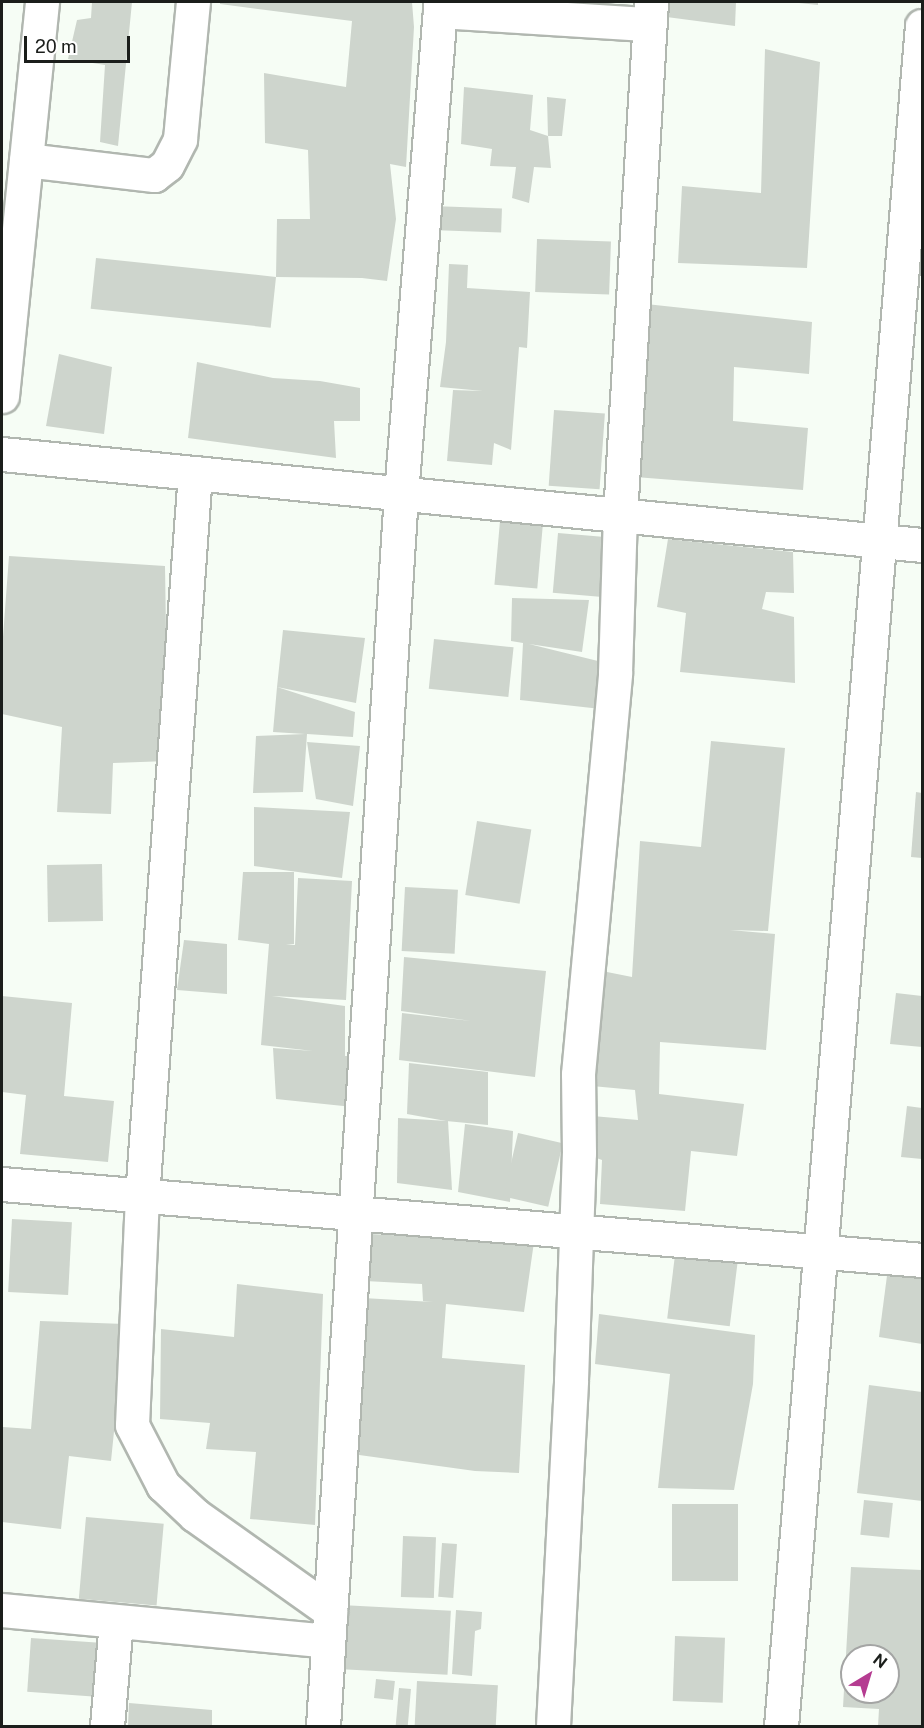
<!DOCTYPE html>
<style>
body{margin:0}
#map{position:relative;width:924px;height:1728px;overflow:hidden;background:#f6fdf5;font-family:"Public Sans",sans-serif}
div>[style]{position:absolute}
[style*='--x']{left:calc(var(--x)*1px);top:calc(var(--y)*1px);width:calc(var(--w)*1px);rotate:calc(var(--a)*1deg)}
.building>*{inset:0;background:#ced5cd;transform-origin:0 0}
.roads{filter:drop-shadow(2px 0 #b1b7b0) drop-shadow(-2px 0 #b1b7b0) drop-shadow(0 2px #b1b7b0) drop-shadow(0 -2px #b1b7b0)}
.minor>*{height:33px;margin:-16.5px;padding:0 16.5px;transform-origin:16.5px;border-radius:16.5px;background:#fff}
.tertiary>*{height:33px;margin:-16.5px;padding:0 16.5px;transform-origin:16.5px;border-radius:16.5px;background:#fff}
span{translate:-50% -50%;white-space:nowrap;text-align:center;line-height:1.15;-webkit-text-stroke:4.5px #fff;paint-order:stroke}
.frame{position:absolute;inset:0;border:3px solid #1b1e1b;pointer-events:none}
.north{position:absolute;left:840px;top:1644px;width:60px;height:60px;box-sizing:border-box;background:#fff;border:2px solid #a4a5a4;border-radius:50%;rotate:38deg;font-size:16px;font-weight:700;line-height:24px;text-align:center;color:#1b1e1b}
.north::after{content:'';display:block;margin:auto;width:21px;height:27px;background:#b53c91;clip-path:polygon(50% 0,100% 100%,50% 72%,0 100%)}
.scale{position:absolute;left:24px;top:36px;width:106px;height:27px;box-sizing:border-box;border:3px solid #1b1e1b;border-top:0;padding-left:8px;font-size:18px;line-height:21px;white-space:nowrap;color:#1b1e1b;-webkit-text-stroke:4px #fff;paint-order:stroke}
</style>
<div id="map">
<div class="building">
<div style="clip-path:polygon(92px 2px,132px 2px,118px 146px,100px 142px,105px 65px,68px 59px,77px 20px,91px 18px)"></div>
<div style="clip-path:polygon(220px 2px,412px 2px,414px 27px,406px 167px,390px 164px,396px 219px,387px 281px,362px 278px,276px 277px,277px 219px,310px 219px,308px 150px,265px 143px,264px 73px,346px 87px,352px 21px,220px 4px)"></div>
<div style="clip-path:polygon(661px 2px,736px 2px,735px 26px,659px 16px)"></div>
<div style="clip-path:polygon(800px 2px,818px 2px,818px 5px,799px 3px)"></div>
<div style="clip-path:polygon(765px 49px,820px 62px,807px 268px,678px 263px,682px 186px,761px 193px)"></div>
<div style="clip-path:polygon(464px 87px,533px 95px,530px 130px,548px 136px,547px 97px,566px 99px,562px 136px,548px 136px,551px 168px,534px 167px,529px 203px,512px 198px,516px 167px,490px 166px,492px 149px,461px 144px)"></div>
<div style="left:432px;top:206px;width:70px;height:24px;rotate:2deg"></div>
<div style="left:537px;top:239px;width:74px;height:53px;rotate:2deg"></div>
<div style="left:96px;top:258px;width:181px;height:51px;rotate:6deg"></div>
<div style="clip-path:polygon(449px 264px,468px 265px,467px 288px,530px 292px,527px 348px,519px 347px,511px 450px,494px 443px,492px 465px,447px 461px,453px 390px,483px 391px,440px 387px,446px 342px)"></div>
<div style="clip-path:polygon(646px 304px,812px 322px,809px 374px,734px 367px,733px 421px,808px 428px,803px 490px,635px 477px)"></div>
<div style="clip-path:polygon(59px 354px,112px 367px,104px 434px,46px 426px)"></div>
<div style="clip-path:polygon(197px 362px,273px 378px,320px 381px,360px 388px,360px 421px,334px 421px,336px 458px,188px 438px)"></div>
<div style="left:554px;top:410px;width:51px;height:76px;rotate:4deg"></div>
<div style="left:500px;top:521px;width:43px;height:64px;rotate:5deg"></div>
<div style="left:558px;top:533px;width:47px;height:60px;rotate:5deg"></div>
<div style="clip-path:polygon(668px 539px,793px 552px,794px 593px,766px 592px,762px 609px,794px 617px,795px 683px,680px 672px,686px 613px,657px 607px)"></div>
<div style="clip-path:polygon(9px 556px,165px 566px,168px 761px,113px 763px,111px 814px,57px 812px,62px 727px,2px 714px,2px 650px)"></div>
<div style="clip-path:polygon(512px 598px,589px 600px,582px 652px,529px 644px,602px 662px,601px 709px,520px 700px,523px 643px,511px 641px)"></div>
<div style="clip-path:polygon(283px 630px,365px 638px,356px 703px,277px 687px,355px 712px,353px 737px,307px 734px,303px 792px,253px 793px,256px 736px,305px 734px,273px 732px,277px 687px)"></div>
<div style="left:434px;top:639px;width:80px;height:50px;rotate:6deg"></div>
<div style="clip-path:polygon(711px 741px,785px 748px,768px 931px,730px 930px,775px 934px,766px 1050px,660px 1042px,659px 1094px,744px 1104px,737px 1156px,691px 1151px,685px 1211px,600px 1204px,602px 1160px,580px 1152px,581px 1115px,638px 1120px,635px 1090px,581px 1085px,602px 971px,632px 977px,640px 841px,701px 847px)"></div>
<div style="clip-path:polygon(307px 742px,360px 746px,353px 806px,316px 799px)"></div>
<div style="clip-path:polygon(916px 792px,922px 793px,922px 858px,911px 857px)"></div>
<div style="clip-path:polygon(254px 807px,350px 812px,342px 878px,254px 866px)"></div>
<div style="left:477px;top:821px;width:55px;height:75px;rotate:9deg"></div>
<div style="left:102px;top:864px;width:57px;height:55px;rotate:89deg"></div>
<div style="clip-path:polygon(243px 872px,294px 872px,294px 944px,286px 945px,295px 945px,298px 878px,352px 881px,346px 1000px,272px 996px,345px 1006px,345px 1056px,356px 1056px,353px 1107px,276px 1099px,273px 1048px,313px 1051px,261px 1045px,269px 944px,238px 940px)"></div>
<div style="left:405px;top:887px;width:53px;height:64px;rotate:3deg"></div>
<div style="clip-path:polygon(184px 940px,227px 944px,227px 994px,177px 990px)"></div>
<div style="clip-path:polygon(404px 957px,546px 971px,535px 1077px,399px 1060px,402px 1013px,471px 1021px,401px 1011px)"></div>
<div style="clip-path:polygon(896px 993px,922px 996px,922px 1047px,890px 1044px)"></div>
<div style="clip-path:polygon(2px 996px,72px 1003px,64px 1096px,114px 1101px,108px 1162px,20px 1154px,26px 1095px,2px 1092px)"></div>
<div style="clip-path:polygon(409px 1063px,488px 1072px,488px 1125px,446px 1121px,407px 1114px)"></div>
<div style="clip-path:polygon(907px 1106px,922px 1108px,922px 1159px,901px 1157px)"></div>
<div style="clip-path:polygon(398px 1118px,448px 1121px,452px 1190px,397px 1183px)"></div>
<div style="clip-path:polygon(465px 1124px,513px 1131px,510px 1202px,458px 1192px)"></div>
<div style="left:518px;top:1133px;width:46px;height:65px;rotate:13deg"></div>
<div style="left:12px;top:1219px;width:60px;height:73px;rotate:3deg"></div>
<div style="clip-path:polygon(369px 1234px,534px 1242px,524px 1312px,446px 1304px,442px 1358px,525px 1365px,519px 1473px,475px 1471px,352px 1454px,363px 1298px,433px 1302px,423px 1301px,422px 1284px,365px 1281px)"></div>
<div style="left:675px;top:1255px;width:63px;height:64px;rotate:7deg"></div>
<div style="clip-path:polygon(888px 1268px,922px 1273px,922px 1344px,879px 1337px)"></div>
<div style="clip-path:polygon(237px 1284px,323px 1294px,315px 1525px,250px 1519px,256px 1452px,206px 1449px,210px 1423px,160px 1419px,161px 1329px,234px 1337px)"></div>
<div style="clip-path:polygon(599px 1314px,755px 1335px,753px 1384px,734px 1490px,658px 1488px,670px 1374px,595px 1364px)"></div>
<div style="clip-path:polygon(40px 1321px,125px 1324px,111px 1461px,69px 1456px,61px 1529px,2px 1522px,3px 1427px,31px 1429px)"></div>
<div style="clip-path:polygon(869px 1385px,922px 1392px,922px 1501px,857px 1493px)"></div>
<div style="left:864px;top:1500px;width:29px;height:35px;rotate:6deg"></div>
<div style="left:672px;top:1504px;width:66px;height:77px"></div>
<div style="left:86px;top:1517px;width:78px;height:82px;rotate:5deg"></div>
<div style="left:403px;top:1536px;width:33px;height:61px;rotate:2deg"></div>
<div style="left:442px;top:1543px;width:15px;height:54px;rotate:4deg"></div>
<div style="clip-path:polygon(evenodd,851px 1567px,922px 1570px,922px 1726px,878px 1726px,879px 1709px,843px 1707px,851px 1567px,852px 1656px,888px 1656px,888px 1692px,852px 1692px,852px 1656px)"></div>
<div style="left:341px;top:1605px;width:110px;height:64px;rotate:3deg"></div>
<div style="clip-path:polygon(456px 1610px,482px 1612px,481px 1629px,475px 1631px,472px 1676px,452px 1674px)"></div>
<div style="left:675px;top:1636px;width:50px;height:65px;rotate:2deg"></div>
<div style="left:31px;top:1638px;width:76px;height:54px;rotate:4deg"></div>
<div style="left:376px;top:1679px;width:19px;height:19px;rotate:6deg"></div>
<div style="left:417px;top:1681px;width:81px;height:45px;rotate:3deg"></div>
<div style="left:399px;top:1688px;width:12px;height:38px;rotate:5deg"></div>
<div style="clip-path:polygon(129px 1703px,212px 1710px,212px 1726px,128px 1726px)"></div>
</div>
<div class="roads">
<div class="minor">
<div style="--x:440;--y:11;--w:209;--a:3.6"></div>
<div style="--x:26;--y:160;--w:129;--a:6.7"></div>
<div style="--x:154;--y:175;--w:16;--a:-38"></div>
<div style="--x:167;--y:165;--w:29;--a:-63"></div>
<div style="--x:180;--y:139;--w:138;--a:-84.6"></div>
<div style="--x:2;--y:396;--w:396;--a:-84.2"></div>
<div style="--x:2;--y:454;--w:924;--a:5.65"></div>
<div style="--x:195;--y:473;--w:725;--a:94.19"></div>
<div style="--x:142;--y:1196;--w:229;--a:92.5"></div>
<div style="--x:132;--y:1425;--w:68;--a:62.7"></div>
<div style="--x:163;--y:1485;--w:44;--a:43.2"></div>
<div style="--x:195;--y:1515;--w:166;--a:35.4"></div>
<div style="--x:2;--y:1184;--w:923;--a:4.72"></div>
<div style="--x:2;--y:1610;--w:327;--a:5.4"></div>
<div style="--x:107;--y:1726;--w:105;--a:-85.1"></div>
<div style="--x:323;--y:1726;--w:1234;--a:-86.38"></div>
<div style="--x:401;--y:494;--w:494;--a:-85.4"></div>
<div style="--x:553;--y:1726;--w:346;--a:-87"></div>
<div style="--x:571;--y:1380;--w:227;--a:-88"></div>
<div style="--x:579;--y:1153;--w:79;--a:-90.7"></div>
<div style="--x:578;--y:1074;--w:403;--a:-84.7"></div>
<div style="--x:615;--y:673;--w:158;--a:-88.2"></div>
<div style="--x:620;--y:515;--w:514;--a:-86.54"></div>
</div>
<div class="tertiary">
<div style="--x:781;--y:1726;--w:1706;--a:-85.26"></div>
</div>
</div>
<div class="frame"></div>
<div class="north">N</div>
<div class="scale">20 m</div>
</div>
